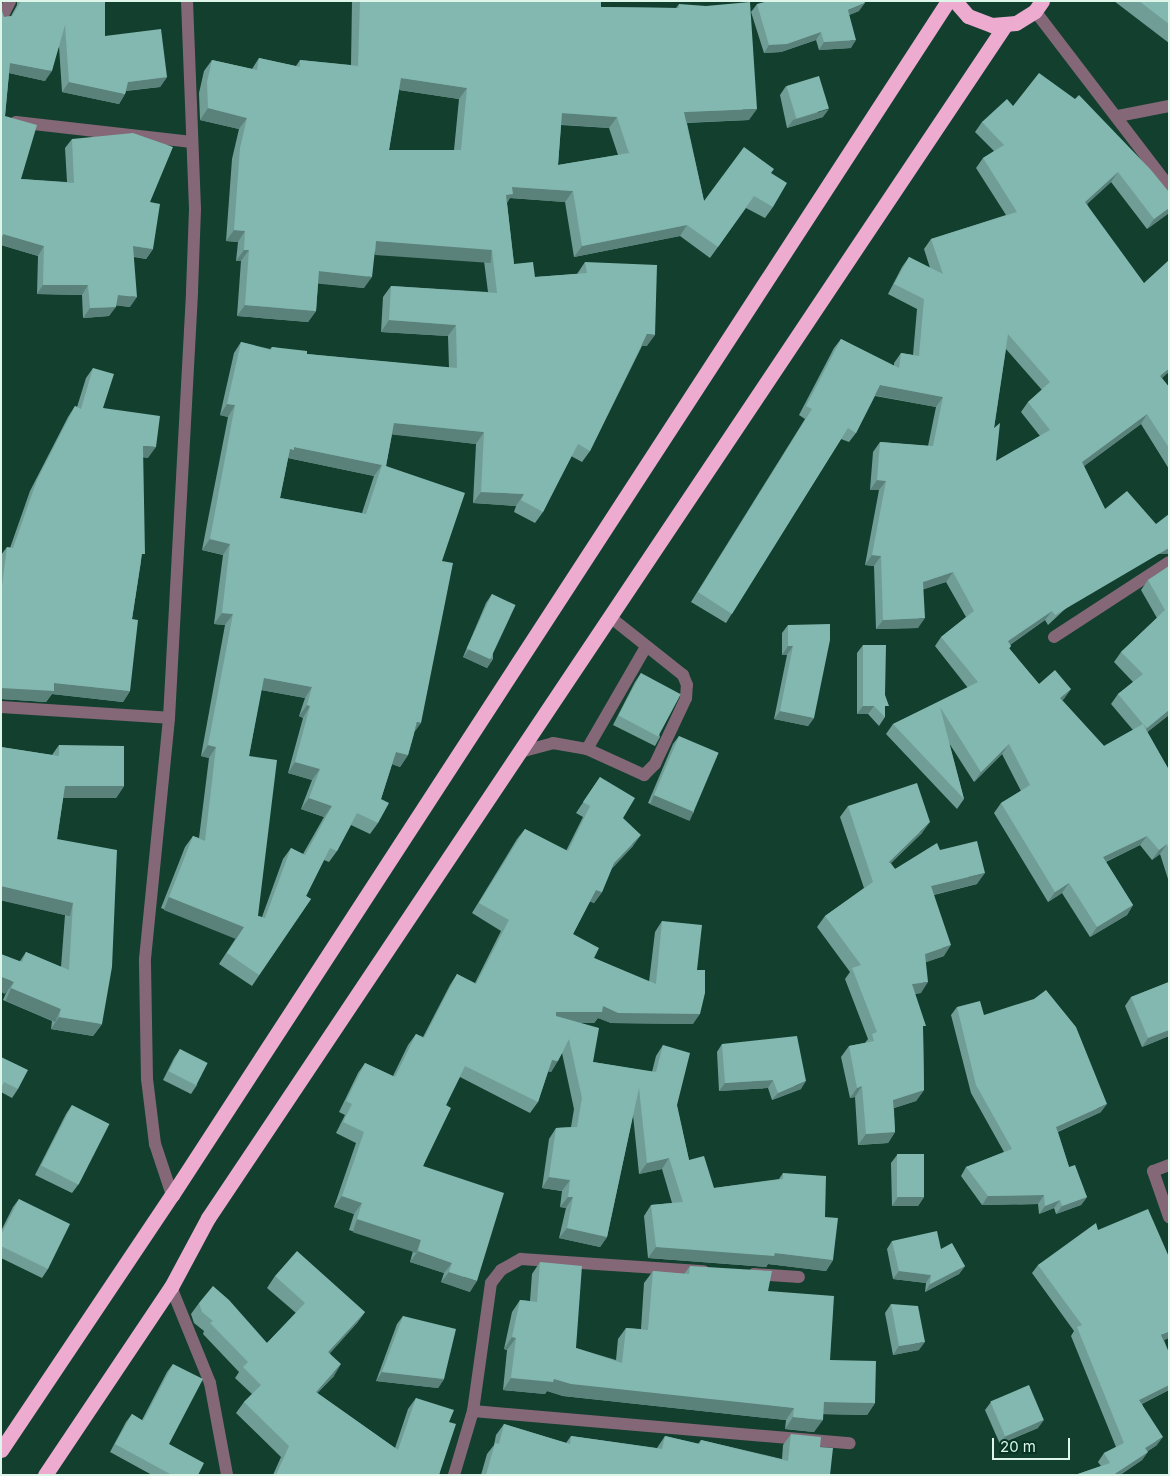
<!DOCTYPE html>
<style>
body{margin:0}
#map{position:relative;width:1170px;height:1476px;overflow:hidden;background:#133f2e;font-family:Inter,sans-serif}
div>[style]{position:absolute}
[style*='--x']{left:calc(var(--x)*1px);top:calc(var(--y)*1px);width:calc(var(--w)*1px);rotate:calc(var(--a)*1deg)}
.minor>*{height:12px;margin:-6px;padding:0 6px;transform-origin:6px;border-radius:6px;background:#846877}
.highway>*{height:15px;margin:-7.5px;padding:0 7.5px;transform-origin:7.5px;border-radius:7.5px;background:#edabd0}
.wall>*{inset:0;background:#709e97}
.shaded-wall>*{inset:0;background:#5b817b;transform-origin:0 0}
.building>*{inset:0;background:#82b8b0;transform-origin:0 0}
span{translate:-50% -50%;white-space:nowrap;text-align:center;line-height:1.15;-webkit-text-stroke:5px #063524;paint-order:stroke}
.frame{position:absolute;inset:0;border:2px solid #def5ea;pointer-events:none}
.scale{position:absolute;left:992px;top:1438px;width:78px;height:22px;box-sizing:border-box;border:2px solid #def5ea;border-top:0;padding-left:6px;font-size:15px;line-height:18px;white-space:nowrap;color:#def5ea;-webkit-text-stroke:4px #063524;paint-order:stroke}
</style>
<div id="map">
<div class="minor">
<div style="--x:1035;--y:11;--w:220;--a:52.6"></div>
<div style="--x:1;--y:19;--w:20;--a:-63"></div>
<div style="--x:1118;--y:116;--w:52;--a:-11.1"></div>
<div style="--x:16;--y:122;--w:177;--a:6.5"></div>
<div style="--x:1054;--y:637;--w:137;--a:-33.1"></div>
<div style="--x:1;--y:707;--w:168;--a:3.7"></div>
<div style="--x:587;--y:749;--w:118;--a:-60"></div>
<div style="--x:520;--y:752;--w:34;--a:-15"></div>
<div style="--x:553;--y:743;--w:35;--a:10"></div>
<div style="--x:587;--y:749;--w:63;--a:24.5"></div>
<div style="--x:644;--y:775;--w:16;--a:-45"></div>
<div style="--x:655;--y:764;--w:73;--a:-64.8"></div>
<div style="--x:686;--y:698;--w:13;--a:-86"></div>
<div style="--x:687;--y:685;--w:11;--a:-112"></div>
<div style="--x:683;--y:675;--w:93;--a:-141.5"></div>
<div style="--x:1169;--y:1165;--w:17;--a:159"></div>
<div style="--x:1153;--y:1171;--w:49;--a:70.8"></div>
<div style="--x:172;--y:1195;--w:54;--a:-108.4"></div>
<div style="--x:155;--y:1144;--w:65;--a:-97"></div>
<div style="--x:147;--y:1079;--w:120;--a:-91"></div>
<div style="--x:145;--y:959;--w:242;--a:-84.3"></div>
<div style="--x:169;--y:718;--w:428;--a:-86.9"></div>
<div style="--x:192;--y:291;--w:82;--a:-87.9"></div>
<div style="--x:195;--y:209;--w:208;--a:-92.2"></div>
<div style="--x:754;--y:1274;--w:45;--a:3.8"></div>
<div style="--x:171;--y:1287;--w:104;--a:67.9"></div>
<div style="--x:210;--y:1383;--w:94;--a:79.5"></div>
<div style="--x:473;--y:1411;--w:378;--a:4.9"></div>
<div style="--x:454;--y:1475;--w:67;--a:-73.5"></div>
<div style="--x:473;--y:1411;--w:129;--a:-82"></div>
<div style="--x:491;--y:1283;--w:16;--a:-52"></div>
<div style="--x:501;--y:1270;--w:23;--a:-29"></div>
<div style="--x:521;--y:1259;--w:183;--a:3.8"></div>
</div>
<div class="highway">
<div style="--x:955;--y:1;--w:20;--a:49"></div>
<div style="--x:968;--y:16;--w:26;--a:21"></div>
<div style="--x:992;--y:25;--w:24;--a:-5"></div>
<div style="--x:1016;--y:23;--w:22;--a:-32"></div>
<div style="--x:1035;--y:11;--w:12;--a:-55"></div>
<div style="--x:1;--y:1450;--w:307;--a:-56.2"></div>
<div style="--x:172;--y:1195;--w:1424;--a:-56.98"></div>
<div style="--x:45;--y:1475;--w:226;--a:-56.2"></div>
<div style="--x:171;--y:1287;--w:78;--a:-61.8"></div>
<div style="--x:208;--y:1218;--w:1435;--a:-56.25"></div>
</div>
<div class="wall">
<div style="clip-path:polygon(17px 1px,105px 1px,105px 36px,167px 77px,160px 87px,126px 91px,125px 94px,119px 104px,62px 92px,59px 46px,45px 81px,9px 73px,5px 116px,21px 179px,67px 182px,65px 148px,72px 139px,150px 202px,153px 249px,146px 259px,134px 257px,130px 307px,116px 305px,109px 316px,83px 318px,82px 295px,37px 294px,38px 256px,1px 245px,1px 8px,4px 17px,11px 16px,17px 5px)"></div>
<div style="clip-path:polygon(evenodd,352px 1px,601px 1px,601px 7px,676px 8px,679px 4px,749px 120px,687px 123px,704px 201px,771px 173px,773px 207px,765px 218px,746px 208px,710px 258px,680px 236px,574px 257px,565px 202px,510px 198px,507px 203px,514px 264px,535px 277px,577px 274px,585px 262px,647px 346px,642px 346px,590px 451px,582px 462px,571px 456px,543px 512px,535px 523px,514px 512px,516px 506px,473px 503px,476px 444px,392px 434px,386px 466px,442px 561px,414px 734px,408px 755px,400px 767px,392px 764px,381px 799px,378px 823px,370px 834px,351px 825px,337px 851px,329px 862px,324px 860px,306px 896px,311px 899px,252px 986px,219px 964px,236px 938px,161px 908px,185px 847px,193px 836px,199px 838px,209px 758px,201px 756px,225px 625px,214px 624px,223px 555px,202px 550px,228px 417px,220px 415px,234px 353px,241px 342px,270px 349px,272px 347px,307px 354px,449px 368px,448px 336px,381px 332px,383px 297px,391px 286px,488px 292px,484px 261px,375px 252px,364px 288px,318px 283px,316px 311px,308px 322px,237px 316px,241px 261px,236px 261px,238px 242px,226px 241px,232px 159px,239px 129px,200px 120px,199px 93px,204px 71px,212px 60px,252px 69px,259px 58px,296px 66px,300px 60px,351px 65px,352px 1px,399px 90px,459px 99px,454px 150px,389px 150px,399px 90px,352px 1px,561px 125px,609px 128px,618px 155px,558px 165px,561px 125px,352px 1px,288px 458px,374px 476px,362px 513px,280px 498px,288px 458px,352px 1px,261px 690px,305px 698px,299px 716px,303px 718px,288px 773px,312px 780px,301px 809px,324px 817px,303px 854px,291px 848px,283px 859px,262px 917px,258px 916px,249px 756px,261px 690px)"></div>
<div style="clip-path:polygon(1114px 1px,1169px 1px,1169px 43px)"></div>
<div style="clip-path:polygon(757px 4px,859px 11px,849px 15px,851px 48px,819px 50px,816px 40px,781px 52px,764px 53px,751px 12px)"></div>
<div style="clip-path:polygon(786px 86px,823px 117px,787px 128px,780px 95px)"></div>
<div style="clip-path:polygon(evenodd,1013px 106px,1169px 192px,1169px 213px,1147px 229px,1111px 182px,1087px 204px,1162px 378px,1169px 387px,1169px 469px,1141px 424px,1084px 466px,1105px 509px,1156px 524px,1048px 625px,1045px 620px,1010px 645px,1011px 646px,1009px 649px,1039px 684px,1071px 689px,1062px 700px,1104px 746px,1133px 730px,1111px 704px,1118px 694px,1133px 682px,1114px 662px,1121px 652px,1157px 618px,1141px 590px,1148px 580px,1169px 566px,1169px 715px,1147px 732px,1169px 770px,1169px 882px,1160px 854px,1152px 860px,1140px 845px,1106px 862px,1133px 905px,1127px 915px,1090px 937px,1062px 893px,1048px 902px,994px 813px,1001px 803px,1021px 791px,1002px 754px,974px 782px,949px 743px,964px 799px,957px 809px,886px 734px,893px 724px,968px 688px,935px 646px,941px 637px,966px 617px,946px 582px,923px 589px,918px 628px,876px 629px,874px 566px,865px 565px,879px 490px,870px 490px,873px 452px,880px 442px,928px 446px,936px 407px,875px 396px,856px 433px,849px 442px,841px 439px,726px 623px,691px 602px,805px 419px,799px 415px,834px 348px,841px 339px,894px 366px,894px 363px,901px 353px,913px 355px,917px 309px,888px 294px,902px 267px,909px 257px,930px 268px,924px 249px,931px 239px,1006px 215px,976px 168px,983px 158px,994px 151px,975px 132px,982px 122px,1013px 106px,1006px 349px,1042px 390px,1028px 402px,1021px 412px,1040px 436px,996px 461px,994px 428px,1006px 349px)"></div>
<div style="clip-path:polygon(93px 368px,103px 408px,148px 458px,143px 457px,141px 561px,132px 619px,130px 691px,123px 702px,52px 694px,46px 702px,1px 699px,1px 555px,7px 547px,10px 548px,30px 491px,68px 417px,75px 406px,77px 407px,86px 378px)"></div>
<div style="clip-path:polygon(492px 594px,493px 659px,487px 668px,463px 657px,486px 603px)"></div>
<div style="clip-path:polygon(788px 625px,814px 718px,808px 726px,774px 719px,787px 655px,782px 655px,782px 633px)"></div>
<div style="clip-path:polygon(863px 645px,885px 695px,885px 717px,879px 726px,868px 714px,857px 714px,857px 653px)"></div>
<div style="clip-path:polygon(641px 673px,660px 737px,655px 746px,613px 725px,635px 682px)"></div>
<div style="clip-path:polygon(679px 736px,694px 812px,688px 820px,648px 803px,673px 744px)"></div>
<div style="clip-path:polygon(59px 745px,124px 786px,116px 798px,63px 798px,57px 839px,102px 1024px,93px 1036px,51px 1029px,52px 1021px,3px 1000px,20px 961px,26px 952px,61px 967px,65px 915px,1px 900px,1px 747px,52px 755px)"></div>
<div style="clip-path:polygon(600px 777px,623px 818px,633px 846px,612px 868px,602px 892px,594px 903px,590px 901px,573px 934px,594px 958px,649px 982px,655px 932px,662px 921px,697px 970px,693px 1024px,611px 1023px,598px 1018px,594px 1023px,581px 1023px,593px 1062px,652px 1072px,656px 1056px,663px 1045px,689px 1160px,714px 1188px,779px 1179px,783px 1173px,825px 1217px,833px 1260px,826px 1271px,768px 1264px,766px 1267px,648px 1258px,644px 1216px,651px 1205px,672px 1203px,662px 1169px,639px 1174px,633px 1115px,607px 1237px,600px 1247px,559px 1238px,566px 1208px,560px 1207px,562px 1191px,542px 1188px,549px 1139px,556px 1128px,571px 1127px,574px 1109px,562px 1053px,551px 1072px,548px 1071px,538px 1102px,530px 1113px,460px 1077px,446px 1105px,423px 1166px,470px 1292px,441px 1282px,444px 1273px,410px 1262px,413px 1251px,349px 1230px,354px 1214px,334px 1207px,356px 1143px,336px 1133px,345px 1115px,339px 1112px,358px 1073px,365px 1063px,393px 1076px,408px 1045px,416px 1034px,423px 1037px,450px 985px,457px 974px,475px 983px,501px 931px,472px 913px,517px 839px,525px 829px,566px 851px,583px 817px,576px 813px)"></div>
<div style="clip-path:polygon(848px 806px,922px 833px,891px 863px,895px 869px,940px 850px,977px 884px,934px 895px,944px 956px,926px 962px,921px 993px,915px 994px,923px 1030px,924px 1090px,916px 1101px,894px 1108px,895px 1132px,888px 1143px,858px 1145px,855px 1097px,850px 1098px,841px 1057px,849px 1046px,865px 1043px,868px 1039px,845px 979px,850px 972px,817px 927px,825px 916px,864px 888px,840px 817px)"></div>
<div style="clip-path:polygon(1169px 982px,1169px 1036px,1142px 1047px,1125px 1006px,1131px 997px)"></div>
<div style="clip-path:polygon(957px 1007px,984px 1015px,1101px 1112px,1058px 1132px,1069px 1167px,1087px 1197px,1081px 1205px,1056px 1214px,1054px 1208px,1039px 1214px,1038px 1204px,982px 1205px,961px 1176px,966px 1167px,1004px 1152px,971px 1093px,951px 1015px)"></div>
<div style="clip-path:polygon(722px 1044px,801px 1089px,772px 1100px,768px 1088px,719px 1091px,717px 1052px)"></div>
<div style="clip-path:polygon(180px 1049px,197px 1085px,191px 1094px,163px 1080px,174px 1058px)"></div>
<div style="clip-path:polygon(1px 1057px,18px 1089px,12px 1098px,1px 1092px)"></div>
<div style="clip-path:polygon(72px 1105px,78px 1185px,72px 1193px,35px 1175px,66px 1114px)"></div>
<div style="clip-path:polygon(897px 1155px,924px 1197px,918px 1206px,892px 1206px,891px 1163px)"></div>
<div style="clip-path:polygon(19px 1199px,48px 1269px,42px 1278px,1px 1258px,1px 1231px,13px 1207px)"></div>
<div style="clip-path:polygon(1098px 1230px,1164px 1340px,1169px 1353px,1169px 1390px,1142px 1404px,1157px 1445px,1148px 1451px,1142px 1460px,1120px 1475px,1075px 1475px,1101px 1466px,1098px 1462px,1104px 1453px,1116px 1447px,1071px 1336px,1074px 1331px,1032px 1273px,1038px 1265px)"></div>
<div style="clip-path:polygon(892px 1241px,941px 1249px,965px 1266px,959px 1274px,925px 1292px,926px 1283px,893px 1279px,887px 1249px)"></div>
<div style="clip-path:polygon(540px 1262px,576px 1348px,616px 1360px,618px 1339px,626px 1328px,641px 1329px,644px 1283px,653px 1271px,684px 1274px,690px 1266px,768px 1291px,830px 1360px,875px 1403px,867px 1415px,823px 1414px,814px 1432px,785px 1429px,786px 1420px,563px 1396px,547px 1391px,545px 1394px,503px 1390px,507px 1350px,504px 1349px,512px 1312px,520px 1300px,530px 1301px,532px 1274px)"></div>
<div style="clip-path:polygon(275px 1276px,365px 1312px,357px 1323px,330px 1353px,334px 1376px,317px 1393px,395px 1448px,408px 1409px,416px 1398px,449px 1422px,439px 1475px,273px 1475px,281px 1457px,236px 1413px,244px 1402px,252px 1394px,235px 1378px,239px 1372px,203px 1334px,204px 1331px,194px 1323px,191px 1314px,199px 1303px,267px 1343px,296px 1313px,267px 1288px)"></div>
<div style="clip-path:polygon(891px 1304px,919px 1350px,893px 1355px,885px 1313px)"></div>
<div style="clip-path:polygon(403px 1316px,444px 1379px,438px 1388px,376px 1381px,397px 1324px)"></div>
<div style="clip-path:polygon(173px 1364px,169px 1444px,198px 1475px,152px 1475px,110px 1452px,126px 1422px,132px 1414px,142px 1420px,167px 1372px)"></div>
<div style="clip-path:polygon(991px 1402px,1038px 1428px,1000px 1444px,985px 1410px)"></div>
<div style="clip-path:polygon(504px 1424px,566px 1443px,571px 1436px,657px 1448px,665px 1436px,698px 1444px,701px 1440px,782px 1459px,783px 1445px,791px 1434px,820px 1447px,830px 1475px,481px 1475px,487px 1454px,494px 1445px,496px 1435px)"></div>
</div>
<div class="shaded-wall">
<div style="clip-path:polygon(865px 3px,859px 11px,842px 18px,848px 10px)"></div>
<div style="clip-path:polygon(821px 32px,816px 40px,781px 52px,764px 53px,769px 45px)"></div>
<div style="clip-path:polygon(856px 40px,851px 48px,819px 50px,824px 42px)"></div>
<div style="clip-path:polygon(10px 63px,52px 71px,45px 81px,4px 72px)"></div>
<div style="clip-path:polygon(167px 77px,160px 87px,121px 91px,128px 82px)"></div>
<div style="clip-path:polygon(401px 78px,467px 88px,459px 99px,393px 89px)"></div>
<div style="clip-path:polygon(69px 82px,125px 94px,119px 104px,62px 92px)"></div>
<div style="clip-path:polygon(208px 108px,247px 118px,239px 129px,200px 120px)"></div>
<div style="clip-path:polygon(757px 109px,749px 120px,677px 123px,684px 112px)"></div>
<div style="clip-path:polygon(829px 109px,823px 117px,787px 128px,793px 120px)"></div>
<div style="clip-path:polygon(562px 113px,617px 117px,609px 128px,554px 124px)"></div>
<div style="clip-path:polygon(1118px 172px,1111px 182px,1078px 212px,1085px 202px)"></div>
<div style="clip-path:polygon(512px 187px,573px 191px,565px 202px,510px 198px,505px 205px,506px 195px)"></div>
<div style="clip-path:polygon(1169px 208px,1169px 213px,1147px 229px,1154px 219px)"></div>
<div style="clip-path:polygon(687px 225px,680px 236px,574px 257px,582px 246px)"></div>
<div style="clip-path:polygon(234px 230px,245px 231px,238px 242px,226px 241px)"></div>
<div style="clip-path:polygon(3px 234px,44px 246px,38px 256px,1px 245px,1px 237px)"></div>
<div style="left:376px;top:241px;width:116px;height:14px;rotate:4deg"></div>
<div style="clip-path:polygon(133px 246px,153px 249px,146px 259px,127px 255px)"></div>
<div style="clip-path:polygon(244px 250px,249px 250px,241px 261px,236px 261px)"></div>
<div style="clip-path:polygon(319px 271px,372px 277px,364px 288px,311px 283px)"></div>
<div style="clip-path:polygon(43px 285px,88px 285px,82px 295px,37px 294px)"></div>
<div style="clip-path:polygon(118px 295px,137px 297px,130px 307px,111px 305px)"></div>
<div style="clip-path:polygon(245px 305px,316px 311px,308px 322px,237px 316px)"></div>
<div style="clip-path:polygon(116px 307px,109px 316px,83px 318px,90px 308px)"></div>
<div style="clip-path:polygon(389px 320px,456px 325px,448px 336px,381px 332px)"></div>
<div style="clip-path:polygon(647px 334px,655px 335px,647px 346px,639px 346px)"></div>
<div style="clip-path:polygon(1169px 369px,1169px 372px,1153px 386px,1160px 376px)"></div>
<div style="clip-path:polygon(880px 385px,943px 397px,936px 407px,873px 395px)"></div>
<div style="clip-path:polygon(227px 404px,235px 405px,228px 417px,220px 415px)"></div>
<div style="clip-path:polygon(1147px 414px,1141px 424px,1076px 472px,1082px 462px)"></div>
<div style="clip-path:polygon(394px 423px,484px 432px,476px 444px,387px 434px)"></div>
<div style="clip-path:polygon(143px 446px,156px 447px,148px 458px,135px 456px)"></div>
<div style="clip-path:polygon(294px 447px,382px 465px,374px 476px,288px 458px,290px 449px)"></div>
<div style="clip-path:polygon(877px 480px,886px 481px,879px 490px,870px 490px)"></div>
<div style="clip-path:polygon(481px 492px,524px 494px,516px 506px,473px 503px)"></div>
<div style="clip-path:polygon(210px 539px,230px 544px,223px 555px,202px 550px)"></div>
<div style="left:1169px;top:548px;width:6px;height:132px;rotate:90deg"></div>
<div style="clip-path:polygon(872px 555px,881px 556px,874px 566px,865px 565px)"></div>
<div style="clip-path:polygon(953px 572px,946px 582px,916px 592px,923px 582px)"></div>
<div style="clip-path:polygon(1052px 611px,1045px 620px,1001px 651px,1008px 641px)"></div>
<div style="clip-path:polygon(222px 613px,233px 614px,225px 625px,214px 624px)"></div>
<div style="clip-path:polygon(925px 618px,918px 628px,876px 629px,883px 620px)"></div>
<div style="clip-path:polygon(788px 646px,793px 646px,787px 655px,782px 655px)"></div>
<div style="clip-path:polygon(469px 649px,493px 659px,487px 668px,463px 657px)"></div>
<div style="clip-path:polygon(264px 678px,312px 687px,305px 698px,256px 689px)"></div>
<div style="clip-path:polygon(54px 683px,130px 691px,123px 702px,52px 694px,46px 702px,1px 699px,1px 688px)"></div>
<div style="clip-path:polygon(1071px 689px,1064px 699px,1053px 708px,1060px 698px)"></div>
<div style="clip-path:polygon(307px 705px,310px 706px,303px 718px,299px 716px)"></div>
<div style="clip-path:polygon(863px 706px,874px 706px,868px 714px,857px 714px)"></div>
<div style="clip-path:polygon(1169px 710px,1169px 715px,1140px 738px,1147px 728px)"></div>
<div style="clip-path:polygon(780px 711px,814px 718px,808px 726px,774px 719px)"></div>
<div style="clip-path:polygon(417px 722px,421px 723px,413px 734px)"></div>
<div style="clip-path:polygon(1009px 744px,1002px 754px,974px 782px,981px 772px)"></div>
<div style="clip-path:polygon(208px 745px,216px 747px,209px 758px,201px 756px)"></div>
<div style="clip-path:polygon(396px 752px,408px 755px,400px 767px,389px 763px)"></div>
<div style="clip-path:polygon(295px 762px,320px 769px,312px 780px,288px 773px)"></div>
<div style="clip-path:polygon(65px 786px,124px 786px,116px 798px,56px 798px)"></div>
<div style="left:654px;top:795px;width:43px;height:10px;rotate:23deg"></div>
<div style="clip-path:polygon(309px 798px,332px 806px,324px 817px,301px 809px)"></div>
<div style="clip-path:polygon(930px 822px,922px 833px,881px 872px,889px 862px)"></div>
<div style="clip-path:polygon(641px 835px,633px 846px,607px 874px,614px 863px)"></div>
<div style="clip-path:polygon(1147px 836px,1140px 845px,1096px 866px,1103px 857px)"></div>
<div style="clip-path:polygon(1167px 844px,1160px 854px,1152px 860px,1159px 850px)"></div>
<div style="clip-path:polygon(985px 873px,977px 884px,924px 897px,931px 886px)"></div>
<div style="clip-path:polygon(1069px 883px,1062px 893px,1048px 902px,1055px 892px)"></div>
<div style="left:1px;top:886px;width:74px;height:14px;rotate:13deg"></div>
<div style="clip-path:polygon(596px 890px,602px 892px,594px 903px,588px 901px)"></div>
<div style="left:169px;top:897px;width:81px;height:14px;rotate:22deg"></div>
<div style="clip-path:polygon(1133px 905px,1127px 915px,1090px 937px,1097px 927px)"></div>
<div style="clip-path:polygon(951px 945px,944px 956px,918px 965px,925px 954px)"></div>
<div style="clip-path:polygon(1px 977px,14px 982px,5px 994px,1px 992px)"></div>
<div style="clip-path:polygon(928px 982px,921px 993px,904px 995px,912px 984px)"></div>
<div style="left:11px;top:988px;width:54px;height:14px;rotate:23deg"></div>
<div style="clip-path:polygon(603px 1006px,700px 1014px,693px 1024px,611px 1023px,598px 1018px,594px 1023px,549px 1023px,556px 1012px)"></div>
<div style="clip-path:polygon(59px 1017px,102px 1024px,93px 1036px,51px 1029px)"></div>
<div style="clip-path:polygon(1169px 1030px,1169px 1036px,1142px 1047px,1148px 1038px)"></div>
<div style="clip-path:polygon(552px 1060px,558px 1061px,551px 1072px,545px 1071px)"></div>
<div style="clip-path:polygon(773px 1080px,768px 1088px,719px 1091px,725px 1083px)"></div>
<div style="clip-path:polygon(806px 1081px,801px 1089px,772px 1100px,778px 1093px)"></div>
<div style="clip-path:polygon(862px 1086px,855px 1097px,850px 1098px,857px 1088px)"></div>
<div style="clip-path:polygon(924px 1090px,916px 1101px,885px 1111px,893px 1100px)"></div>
<div style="clip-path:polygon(1107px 1104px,1101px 1112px,1050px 1135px,1056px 1127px)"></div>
<div style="clip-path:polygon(895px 1132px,888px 1143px,858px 1145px,866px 1134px)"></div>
<div style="clip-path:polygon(669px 1158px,662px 1169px,639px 1174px,647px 1163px)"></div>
<div style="clip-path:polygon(549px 1177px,570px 1180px,562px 1191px,542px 1188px)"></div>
<div style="clip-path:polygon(1044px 1195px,1038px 1204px,982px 1205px,988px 1196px)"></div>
<div style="clip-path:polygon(342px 1196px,362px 1203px,354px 1214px,334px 1207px)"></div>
<div style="clip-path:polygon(568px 1197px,573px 1197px,566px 1208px,560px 1207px)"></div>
<div style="clip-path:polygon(898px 1197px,924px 1197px,918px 1206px,892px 1206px)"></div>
<div style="clip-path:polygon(1087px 1197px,1081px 1205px,1056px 1214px,1062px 1206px)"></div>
<div style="clip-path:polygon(1060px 1200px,1054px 1208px,1039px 1214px,1045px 1206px)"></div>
<div style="left:357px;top:1219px;width:67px;height:14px;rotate:18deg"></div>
<div style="clip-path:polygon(567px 1228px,607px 1237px,600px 1247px,559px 1238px)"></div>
<div style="clip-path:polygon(656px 1247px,775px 1253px,833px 1260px,826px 1271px,768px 1264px,766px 1267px,648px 1258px)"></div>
<div style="clip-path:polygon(418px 1251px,452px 1263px,444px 1273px,410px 1262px)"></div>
<div style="clip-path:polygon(965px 1266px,959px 1274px,925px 1292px,930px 1284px)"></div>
<div style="clip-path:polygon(899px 1271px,931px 1275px,926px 1283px,893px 1279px)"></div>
<div style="clip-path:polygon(449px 1272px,477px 1281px,470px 1292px,441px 1282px)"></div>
<div style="clip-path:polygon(365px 1312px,357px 1323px,321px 1363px,328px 1352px)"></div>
<div style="clip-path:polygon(1169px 1332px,1169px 1338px,1156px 1344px,1161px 1335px)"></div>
<div style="clip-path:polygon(512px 1337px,516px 1338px,507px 1350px,504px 1349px)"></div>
<div style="clip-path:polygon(925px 1342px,919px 1350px,893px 1355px,899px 1346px)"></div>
<div style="clip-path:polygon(341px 1364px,334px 1376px,308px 1403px,316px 1392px)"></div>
<div style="clip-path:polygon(382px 1372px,444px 1379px,438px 1388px,376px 1381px)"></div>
<div style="clip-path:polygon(511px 1378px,554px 1379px,794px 1408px,786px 1420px,563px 1396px,547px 1391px,545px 1394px,503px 1390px)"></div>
<div style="clip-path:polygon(1169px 1385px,1169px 1390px,1133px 1408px,1139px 1400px)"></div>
<div style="clip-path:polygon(824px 1402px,875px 1403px,867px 1415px,816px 1414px)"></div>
<div style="clip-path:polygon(793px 1417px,823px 1420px,814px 1432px,785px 1429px)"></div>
<div style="clip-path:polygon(1044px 1420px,1038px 1428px,1000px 1444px,1006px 1435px)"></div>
<div style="clip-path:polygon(1163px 1437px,1157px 1445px,1139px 1457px,1145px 1448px)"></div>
<div style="clip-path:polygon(1148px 1452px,1142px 1460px,1120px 1475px,1113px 1475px)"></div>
</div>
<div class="building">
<div style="clip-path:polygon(21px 1px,105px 1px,105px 36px,161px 29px,167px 77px,128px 82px,125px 94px,69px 82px,65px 25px,52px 71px,10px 63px,5px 116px,37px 125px,21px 179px,74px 183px,72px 139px,133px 133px,173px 147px,150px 202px,160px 204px,153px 249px,133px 246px,137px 297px,118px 295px,116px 307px,90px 308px,88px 285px,43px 285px,44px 246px,3px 234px,1px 241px,1px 8px,4px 17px,12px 16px)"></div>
<div style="clip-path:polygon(evenodd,360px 1px,601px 1px,601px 7px,679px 8px,679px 4px,706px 6px,750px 2px,757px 109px,684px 112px,704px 201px,744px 147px,774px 169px,771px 173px,787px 183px,773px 207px,754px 196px,718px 247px,687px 225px,582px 246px,573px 191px,512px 187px,513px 194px,506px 195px,514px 264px,533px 262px,535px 277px,587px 273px,585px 262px,657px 265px,655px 335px,647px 334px,590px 451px,578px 444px,543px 512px,521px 500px,524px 494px,481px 492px,484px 432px,394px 423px,386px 466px,465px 493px,442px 561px,453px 563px,421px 723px,417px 722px,408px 755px,396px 752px,381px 799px,389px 803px,378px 823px,357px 813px,337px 851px,330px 848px,306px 896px,311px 899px,259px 975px,227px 953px,244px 927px,169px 897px,193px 836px,205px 841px,216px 747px,208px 745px,233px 614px,222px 613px,230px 544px,210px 539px,235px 405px,227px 404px,241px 342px,271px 350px,272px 347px,307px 351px,307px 354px,457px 368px,456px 325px,389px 320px,391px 286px,497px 293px,492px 250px,376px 241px,372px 277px,319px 271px,316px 311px,245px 305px,249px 250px,244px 250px,245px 231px,234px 230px,240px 148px,247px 118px,208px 108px,207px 82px,212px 60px,257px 70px,259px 58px,300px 67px,300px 60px,358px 66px,360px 1px,401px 78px,467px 88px,461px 150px,389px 150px,401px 78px,360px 1px,562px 113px,617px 117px,629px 153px,558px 165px,562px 113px,360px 1px,294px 447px,382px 465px,366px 514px,280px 498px,290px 449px,294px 450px,294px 447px,360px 1px,264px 678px,312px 687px,307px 705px,310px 706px,295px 762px,320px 769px,309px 798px,332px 806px,305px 855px,291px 848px,265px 918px,258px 916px,277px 760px,249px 756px,264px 678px)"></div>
<div style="clip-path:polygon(768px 1px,864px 1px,865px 3px,848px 10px,856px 40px,824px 42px,821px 32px,787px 44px,769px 45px,757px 4px)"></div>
<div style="clip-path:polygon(1139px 1px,1169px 1px,1169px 24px)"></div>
<div style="clip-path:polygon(evenodd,1039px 73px,1075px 99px,1079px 95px,1151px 170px,1169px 192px,1169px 208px,1154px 219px,1118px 172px,1085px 202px,1144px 283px,1169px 260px,1169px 369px,1160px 376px,1169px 387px,1169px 448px,1147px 414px,1082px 462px,1105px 509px,1127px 491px,1156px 524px,1169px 514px,1169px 548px,1055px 615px,1052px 611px,1008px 641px,1011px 646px,1009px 648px,1039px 684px,1055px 670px,1071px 689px,1060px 698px,1104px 746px,1143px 724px,1118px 694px,1143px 674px,1121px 652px,1165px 610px,1148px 580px,1169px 566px,1169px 710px,1147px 728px,1143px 724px,1169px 770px,1169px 850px,1167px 844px,1159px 850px,1147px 836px,1103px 857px,1133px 905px,1097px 927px,1069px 883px,1055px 892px,1001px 803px,1030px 785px,1009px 744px,981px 772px,940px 707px,964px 799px,893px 724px,978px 682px,941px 637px,974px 611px,953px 572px,923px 582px,925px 618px,883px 620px,881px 556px,872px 555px,886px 481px,877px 480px,880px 442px,933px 446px,943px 397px,880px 385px,856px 433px,848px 428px,732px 614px,698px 592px,812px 409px,806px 406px,841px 339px,899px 368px,901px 353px,919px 356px,924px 299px,894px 284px,909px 257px,943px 274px,931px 239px,1017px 212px,983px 158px,1004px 145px,982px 122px,1007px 99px,1013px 106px,1039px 73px,1008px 334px,1050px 382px,1028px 402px,1050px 430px,996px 461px,1000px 423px,994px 428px,1008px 334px)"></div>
<div style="left:819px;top:76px;width:34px;height:34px;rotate:73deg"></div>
<div style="clip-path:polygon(93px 368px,114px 374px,103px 408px,160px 416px,156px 447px,143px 446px,145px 554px,142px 554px,132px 619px,138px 620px,130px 691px,54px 683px,54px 691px,1px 688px,1px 594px,7px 547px,13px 548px,37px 480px,75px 406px,81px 409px)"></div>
<div style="left:492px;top:594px;width:26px;height:60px;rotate:25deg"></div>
<div style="clip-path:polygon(830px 624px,830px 640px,814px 718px,780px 711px,793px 646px,788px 646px,788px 625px)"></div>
<div style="clip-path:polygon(863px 645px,886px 645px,885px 695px,889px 706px,885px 706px,885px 717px,874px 706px,863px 706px)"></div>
<div style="left:641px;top:673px;width:45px;height:48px;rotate:28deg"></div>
<div style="left:679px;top:736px;width:43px;height:64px;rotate:23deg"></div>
<div style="clip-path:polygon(59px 745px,124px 746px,124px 786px,65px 786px,57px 839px,117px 850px,112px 967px,102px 1024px,59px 1017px,61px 1009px,11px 988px,14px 982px,1px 977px,1px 954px,22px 962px,26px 952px,69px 970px,73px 903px,1px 886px,1px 747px,59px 756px)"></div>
<div style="clip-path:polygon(600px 777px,635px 798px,623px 818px,641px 835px,614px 863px,602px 892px,596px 890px,573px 934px,599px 948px,594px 958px,656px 984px,662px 921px,702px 925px,697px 970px,705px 970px,705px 993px,700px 1014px,618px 1013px,603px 1006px,602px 1012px,556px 1012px,556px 1016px,599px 1028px,593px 1062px,656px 1072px,663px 1045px,690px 1053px,677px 1105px,689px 1160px,704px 1156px,714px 1188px,783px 1179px,783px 1173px,826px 1176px,825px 1217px,838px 1218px,833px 1260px,775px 1253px,774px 1256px,656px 1247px,651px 1205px,683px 1202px,669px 1158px,647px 1163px,639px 1088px,607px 1237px,567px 1228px,573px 1197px,568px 1197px,570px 1180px,549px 1177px,556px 1128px,577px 1127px,582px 1098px,569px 1039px,558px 1061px,552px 1060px,538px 1102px,465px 1066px,446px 1105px,451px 1108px,423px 1166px,504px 1193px,477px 1281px,449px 1272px,452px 1263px,418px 1251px,421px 1240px,357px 1219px,362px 1203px,342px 1196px,364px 1132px,343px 1122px,352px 1104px,346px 1101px,365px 1063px,395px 1077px,416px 1034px,424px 1038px,457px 974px,476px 984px,509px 920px,479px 903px,525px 829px,568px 851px,590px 806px,583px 802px)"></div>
<div style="clip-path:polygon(917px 783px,930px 822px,889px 862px,895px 869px,937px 843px,940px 850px,977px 841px,985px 873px,931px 886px,951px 945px,925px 954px,928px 982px,912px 984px,926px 1026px,923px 1026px,924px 1090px,893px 1100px,895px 1132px,866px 1134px,862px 1086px,857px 1088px,849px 1046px,874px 1041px,872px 1034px,877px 1032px,852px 968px,861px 965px,825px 916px,873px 882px,848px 806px)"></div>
<div style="clip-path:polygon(1169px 982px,1169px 1030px,1148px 1038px,1131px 997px)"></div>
<div style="clip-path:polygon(1046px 990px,1076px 1027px,1107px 1104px,1056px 1127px,1069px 1167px,1075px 1165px,1087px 1197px,1062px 1206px,1060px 1200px,1045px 1206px,1044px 1195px,988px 1196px,966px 1167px,1012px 1149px,976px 1085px,957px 1007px,980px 1001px,984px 1015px,1034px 999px)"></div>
<div style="clip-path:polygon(797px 1036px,806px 1081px,778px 1093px,773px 1080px,725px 1083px,722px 1044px)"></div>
<div style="left:180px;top:1049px;width:31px;height:25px;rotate:27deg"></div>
<div style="clip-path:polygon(1px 1057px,28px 1070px,18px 1089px,4px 1082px,1px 1088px)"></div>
<div style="left:72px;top:1105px;width:42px;height:68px;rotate:27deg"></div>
<div style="left:924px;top:1154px;width:43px;height:27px;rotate:90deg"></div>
<div style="clip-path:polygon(19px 1199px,70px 1224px,48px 1269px,1px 1246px,1px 1235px)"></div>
<div style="clip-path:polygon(1148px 1209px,1169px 1257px,1169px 1332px,1161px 1335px,1169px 1353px,1169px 1385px,1139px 1400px,1163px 1437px,1145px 1448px,1148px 1452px,1113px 1475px,1075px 1475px,1110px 1463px,1104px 1453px,1124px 1443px,1077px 1327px,1082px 1325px,1038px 1265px,1096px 1223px,1098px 1230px)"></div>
<div style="clip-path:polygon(937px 1231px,941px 1249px,952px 1243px,965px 1266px,930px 1284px,931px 1275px,899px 1271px,892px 1241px)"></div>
<div style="clip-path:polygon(297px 1251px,365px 1312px,328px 1352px,341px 1364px,316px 1392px,398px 1450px,416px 1398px,454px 1410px,449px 1422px,456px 1424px,439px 1475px,276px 1475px,289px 1446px,244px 1402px,261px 1385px,243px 1367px,248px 1362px,210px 1323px,213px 1321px,202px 1312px,199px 1303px,213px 1286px,229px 1300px,267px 1343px,305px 1303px,275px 1276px)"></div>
<div style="clip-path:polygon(540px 1262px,582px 1266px,576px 1348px,622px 1363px,626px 1328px,648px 1330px,653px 1271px,689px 1274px,690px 1266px,772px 1271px,768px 1291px,834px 1296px,830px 1360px,876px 1361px,875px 1403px,824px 1402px,823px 1420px,793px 1417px,794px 1408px,571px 1384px,554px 1379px,553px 1382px,511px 1378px,516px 1338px,512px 1337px,520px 1300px,537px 1302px)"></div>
<div style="clip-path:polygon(891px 1304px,918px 1306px,925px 1342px,899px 1346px)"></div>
<div style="clip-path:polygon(403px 1316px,456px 1329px,444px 1379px,382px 1372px)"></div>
<div style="clip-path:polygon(173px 1364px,203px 1379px,169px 1444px,204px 1463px,198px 1475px,172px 1475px,115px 1444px,132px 1414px,143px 1421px)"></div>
<div style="left:1029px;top:1385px;width:38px;height:42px;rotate:67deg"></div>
<div style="clip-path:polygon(504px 1424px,570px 1444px,571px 1436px,662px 1449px,665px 1436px,700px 1444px,701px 1440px,788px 1461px,791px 1434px,821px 1437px,820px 1447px,833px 1448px,830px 1475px,486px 1475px,495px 1443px,499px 1444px)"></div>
</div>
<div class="frame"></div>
<div class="scale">20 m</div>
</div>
